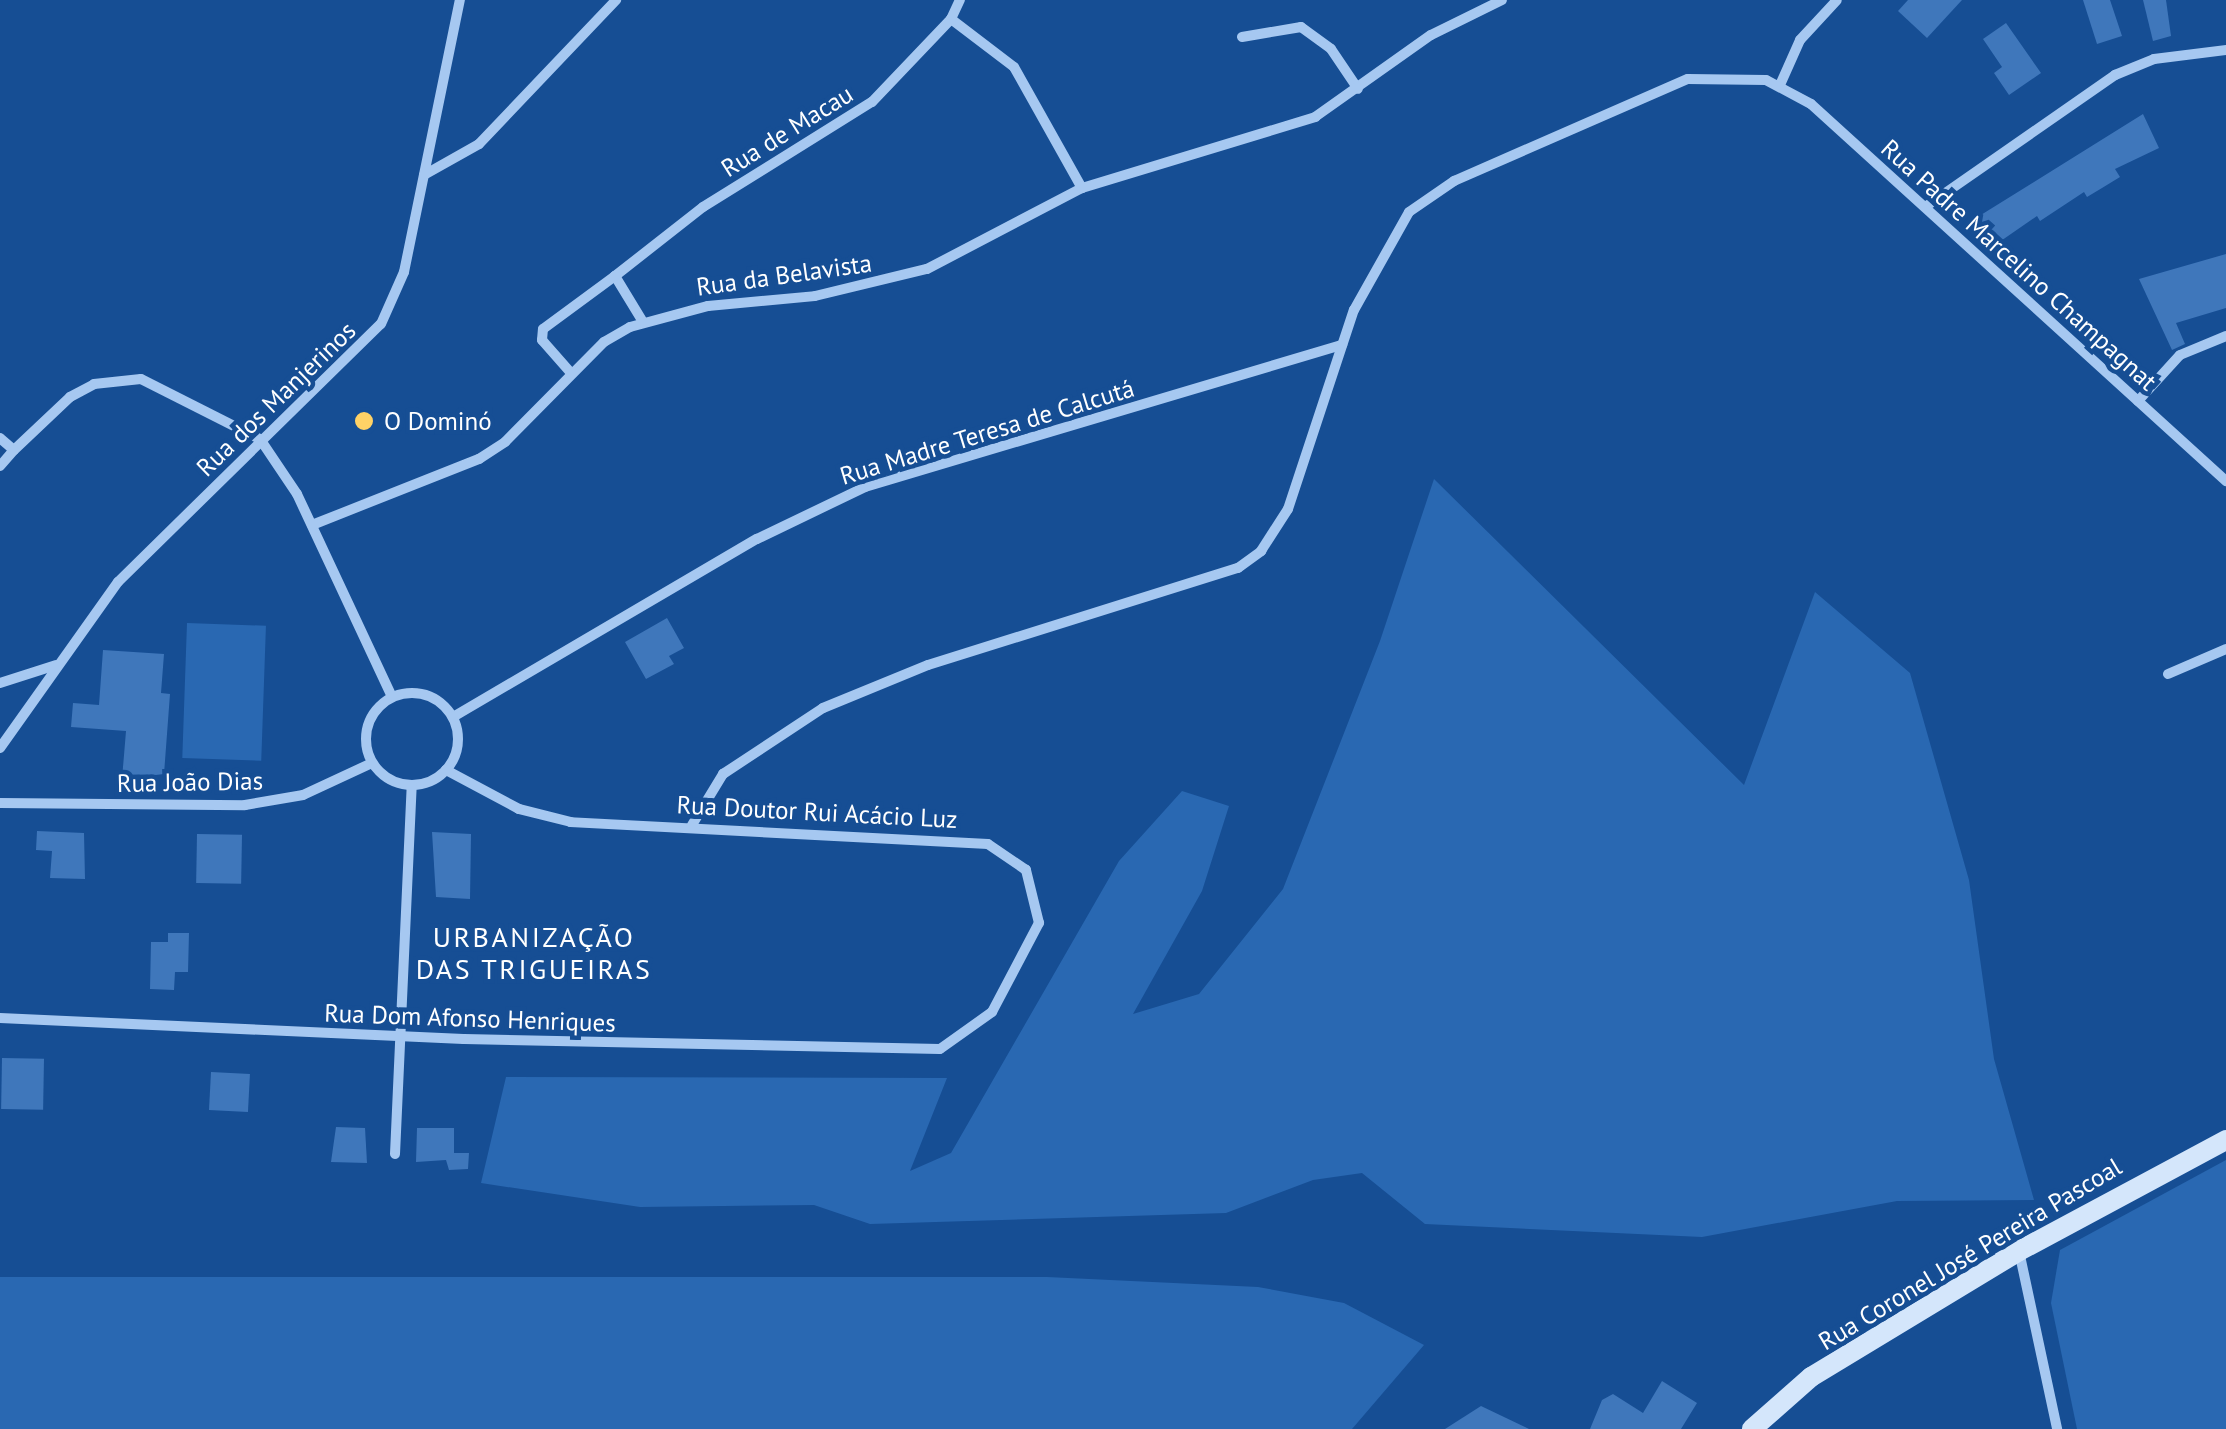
<!DOCTYPE html>
<meta charset="utf-8">
<style>
body{margin:0}
#map{position:relative;width:2226px;height:1429px;overflow:hidden;background:#164e94;font-family:"PT Sans",sans-serif}
div>[style]{position:absolute}
[style*='--x']{left:calc(var(--x)*1px);top:calc(var(--y)*1px);width:calc(var(--w)*1px);rotate:calc(var(--a)*1deg)}
.green>*{inset:0;background:#2968b2;transform-origin:0 0}
.building>*{inset:0;background:#3f77bb;transform-origin:0 0}
.minor>*{height:10px;margin:-5px;padding:0 5px;transform-origin:5px;border-radius:5px;background:#a6c8f1}
.minor>.ring{margin:-5px;padding:0;box-sizing:content-box;background:none;border:10px solid #a6c8f1;border-radius:50%}
.secondary>*{height:20px;margin:-10px;padding:0 10px;transform-origin:10px;border-radius:10px;background:#d4e6fb}
.dots>*{width:28px;height:28px;translate:-50% -50%;box-sizing:border-box;border:5px solid #164e94;border-radius:50%}
span{translate:-50% -50%;white-space:nowrap;text-align:center;line-height:1.15;-webkit-text-stroke:9px #164e94;paint-order:stroke}
.street-label{font-size:25px;color:#fff}
.poi-label{font-size:25px;color:#fff}
.left{translate:0 -50%;text-align:left}
.neighbourhood-label{font-size:28px;color:#fff;letter-spacing:2.5px}
</style>
<div id="map">
<div class="green">
<div style="clip-path:polygon(1434px 479px,1744px 785px,1815px 592px,1910px 673px,1969px 880px,1994px 1059px,2034px 1200px,1897px 1201px,1702px 1237px,1425px 1224px,1362px 1173px,1313px 1180px,1226px 1213px,870px 1224px,814px 1205px,640px 1207px,481px 1183px,506px 1077px,947px 1078px,910px 1171px,951px 1153px,1119px 861px,1182px 791px,1229px 806px,1202px 891px,1133px 1014px,1199px 994px,1283px 889px,1380px 641px)"></div>
<div style="left:187px;top:623px;width:79px;height:135px;rotate:2deg"></div>
<div style="clip-path:polygon(2226px 1160px,2226px 1429px,2077px 1429px,2051px 1303px,2060px 1250px)"></div>
<div style="clip-path:polygon(0 1277px,1047px 1277px,1258px 1287px,1344px 1303px,1424px 1345px,1352px 1429px,0 1429px)"></div>
</div>
<div class="building">
<div style="clip-path:polygon(1908px 0,1962px 0,1927px 38px,1898px 11px)"></div>
<div style="clip-path:polygon(2083px 0,2110px 0,2122px 36px,2097px 44px)"></div>
<div style="clip-path:polygon(2143px 0,2166px 0,2171px 36px,2153px 41px)"></div>
<div style="clip-path:polygon(2006px 23px,2041px 73px,2009px 95px,1994px 73px,2002px 67px,1983px 39px)"></div>
<div style="clip-path:polygon(2143px 114px,2159px 148px,2115px 169px,2120px 177px,2102px 188px,2087px 197px,2084px 192px,2040px 221px,2037px 216px,1995px 245px,1976px 218px)"></div>
<div style="clip-path:polygon(2226px 254px,2226px 308px,2176px 323px,2185px 344px,2172px 350px,2139px 279px)"></div>
<div style="clip-path:polygon(667px 618px,684px 648px,669px 656px,674px 664px,646px 679px,625px 642px)"></div>
<div style="clip-path:polygon(103px 650px,164px 654px,161px 693px,170px 694px,164px 774px,122px 779px,126px 731px,71px 727px,73px 703px,99px 705px)"></div>
<div style="clip-path:polygon(37px 831px,84px 833px,85px 879px,50px 878px,52px 851px,36px 850px)"></div>
<div style="clip-path:polygon(432px 832px,471px 834px,470px 899px,436px 897px)"></div>
<div style="left:197px;top:834px;width:45px;height:49px;rotate:1deg"></div>
<div style="clip-path:polygon(168px 933px,189px 933px,188px 972px,175px 972px,174px 990px,150px 989px,151px 942px,168px 942px)"></div>
<div style="left:2px;top:1058px;width:42px;height:51px;rotate:1deg"></div>
<div style="left:211px;top:1072px;width:39px;height:38px;rotate:3deg"></div>
<div style="clip-path:polygon(336px 1127px,365px 1128px,367px 1163px,331px 1162px)"></div>
<div style="clip-path:polygon(417px 1128px,454px 1128px,454px 1153px,469px 1153px,468px 1169px,449px 1170px,446px 1160px,416px 1162px)"></div>
<div style="clip-path:polygon(1662px 1381px,1697px 1403px,1681px 1429px,1590px 1429px,1602px 1400px,1613px 1394px,1643px 1413px)"></div>
<div style="clip-path:polygon(1481px 1406px,1529px 1429px,1445px 1429px)"></div>
</div>
<div class="minor">
<div style="--x:951;--y:19;--w:79;--a:37.3"></div>
<div style="--x:1014;--y:67;--w:139;--a:60.7"></div>
<div style="--x:1242;--y:37;--w:60;--a:-9.6"></div>
<div style="--x:1301;--y:27;--w:37;--a:36"></div>
<div style="--x:1331;--y:49;--w:48;--a:56"></div>
<div style="--x:1780;--y:85;--w:49;--a:-66"></div>
<div style="--x:1800;--y:40;--w:54;--a:-47.2"></div>
<div style="--x:424;--y:175;--w:63;--a:-29.4"></div>
<div style="--x:479;--y:144;--w:199;--a:-46.4"></div>
<div style="--x:1928;--y:205;--w:228;--a:-34.8"></div>
<div style="--x:2115;--y:75;--w:42;--a:-22.3"></div>
<div style="--x:2154;--y:59;--w:73;--a:-7.1"></div>
<div style="--x:643;--y:322;--w:54;--a:-121.3"></div>
<div style="--x:615;--y:276;--w:112;--a:-38.1"></div>
<div style="--x:703;--y:207;--w:199;--a:-31.9"></div>
<div style="--x:872;--y:102;--w:115;--a:-46.4"></div>
<div style="--x:951;--y:19;--w:21;--a:-65"></div>
<div style="--x:571;--y:373;--w:44;--a:-131.3"></div>
<div style="--x:542;--y:340;--w:11;--a:-85"></div>
<div style="--x:543;--y:329;--w:89;--a:-36.4"></div>
<div style="--x:2138;--y:401;--w:62;--a:-47.6"></div>
<div style="--x:2180;--y:355;--w:50;--a:-22.4"></div>
<div style="--x:0;--y:438;--w:18;--a:41"></div>
<div style="--x:14;--y:450;--w:77;--a:-43.4"></div>
<div style="--x:70;--y:397;--w:27;--a:-28"></div>
<div style="--x:94;--y:384;--w:47;--a:-6.1"></div>
<div style="--x:141;--y:379;--w:133;--a:26.8"></div>
<div style="--x:260;--y:439;--w:66;--a:56.1"></div>
<div style="--x:297;--y:494;--w:224;--a:64.9"></div>
<div style="--x:0;--y:466;--w:21;--a:-49"></div>
<div style="--x:312;--y:525;--w:180;--a:-21.6"></div>
<div style="--x:479;--y:459;--w:31;--a:-33"></div>
<div style="--x:505;--y:442;--w:141;--a:-45.3"></div>
<div style="--x:604;--y:342;--w:30;--a:-30"></div>
<div style="--x:630;--y:327;--w:81;--a:-15.1"></div>
<div style="--x:708;--y:306;--w:107;--a:-5.3"></div>
<div style="--x:815;--y:296;--w:115;--a:-13.6"></div>
<div style="--x:927;--y:269;--w:175;--a:-27.6"></div>
<div style="--x:1082;--y:188;--w:244;--a:-16.9"></div>
<div style="--x:1315;--y:117;--w:142;--a:-35.3"></div>
<div style="--x:1431;--y:35;--w:79;--a:-26.2"></div>
<div style="--x:2168;--y:674;--w:63;--a:-23.3"></div>
<div style="--x:0;--y:683;--w:59;--a:-17.8"></div>
<div class="ring" style="left:366px;top:693px;width:82px;height:82px"></div>
<div style="--x:453;--y:717;--w:352;--a:-30.4"></div>
<div style="--x:757;--y:539;--w:120;--a:-25.7"></div>
<div style="--x:865;--y:487;--w:498;--a:-16.6"></div>
<div style="--x:0;--y:748;--w:204;--a:-54.6"></div>
<div style="--x:118;--y:582;--w:368;--a:-44.5"></div>
<div style="--x:381;--y:324;--w:57;--a:-66.1"></div>
<div style="--x:404;--y:272;--w:278;--a:-78.4"></div>
<div style="--x:0;--y:803;--w:245;--a:0.5"></div>
<div style="--x:245;--y:805;--w:59;--a:-9.8"></div>
<div style="--x:303;--y:795;--w:76;--a:-24.9"></div>
<div style="--x:692;--y:825;--w:60;--a:-58.7"></div>
<div style="--x:723;--y:774;--w:120;--a:-33.4"></div>
<div style="--x:823;--y:708;--w:113;--a:-22.3"></div>
<div style="--x:928;--y:665;--w:325;--a:-17.4"></div>
<div style="--x:1238;--y:568;--w:29;--a:-36"></div>
<div style="--x:1261;--y:551;--w:50;--a:-57.3"></div>
<div style="--x:1288;--y:509;--w:210;--a:-71.7"></div>
<div style="--x:1354;--y:310;--w:112;--a:-60.7"></div>
<div style="--x:1409;--y:212;--w:55;--a:-34.6"></div>
<div style="--x:1454;--y:181;--w:255;--a:-23.6"></div>
<div style="--x:1688;--y:79;--w:78;--a:0.7"></div>
<div style="--x:1766;--y:80;--w:51;--a:28.1"></div>
<div style="--x:1811;--y:104;--w:561;--a:42.25"></div>
<div style="--x:0;--y:1018;--w:464;--a:2.6"></div>
<div style="--x:464;--y:1039;--w:476;--a:1.2"></div>
<div style="--x:940;--y:1049;--w:64;--a:-35.4"></div>
<div style="--x:992;--y:1012;--w:101;--a:-62.2"></div>
<div style="--x:1039;--y:923;--w:55;--a:-103.8"></div>
<div style="--x:1026;--y:870;--w:46;--a:-145.6"></div>
<div style="--x:988;--y:844;--w:418;--a:-177"></div>
<div style="--x:571;--y:822;--w:54;--a:-166"></div>
<div style="--x:519;--y:809;--w:83;--a:-151.9"></div>
<div style="--x:395;--y:1154;--w:369;--a:-87.4"></div>
<div style="--x:2019;--y:1251;--w:182;--a:77.9"></div>
</div>
<div class="secondary">
<div style="--x:1752;--y:1429;--w:79;--a:-41.4"></div>
<div style="--x:1811;--y:1377;--w:243;--a:-31.2"></div>
<div style="--x:2019;--y:1251;--w:235;--a:-28.2"></div>
</div>
<div class="dots">
<div style="left:364px;top:421px;background:#ffd266"></div>
</div>
<div class="street-label">
<span style="left:787px;top:131px;rotate:-32deg">Rua de Macau</span>
<span style="left:2019px;top:265px;rotate:42deg">Rua Padre Marcelino Champagnat</span>
<span style="left:784px;top:275px;rotate:-8deg">Rua da Belavista</span>
<span style="left:276px;top:399px;rotate:-44deg">Rua dos Manjerinos</span>
<span style="left:987px;top:432px;rotate:-17deg">Rua Madre Teresa de Calcutá</span>
<span style="left:190px;top:782px;rotate:-1deg">Rua João Dias</span>
<span style="left:817px;top:812px;rotate:3deg">Rua Doutor Rui Acácio Luz</span>
<span style="left:470px;top:1018px;rotate:2deg">Rua Dom Afonso Henriques</span>
<span style="left:1970px;top:1254px;rotate:-31deg">Rua Coronel José Pereira Pascoal</span>
</div>
<div class="poi-label">
<span class="left" style="left:384px;top:421px">O Dominó</span>
</div>
<div class="neighbourhood-label">
<span style="left:534px;top:953px">URBANIZAÇÃO<br>DAS TRIGUEIRAS</span>
</div>
</div>
